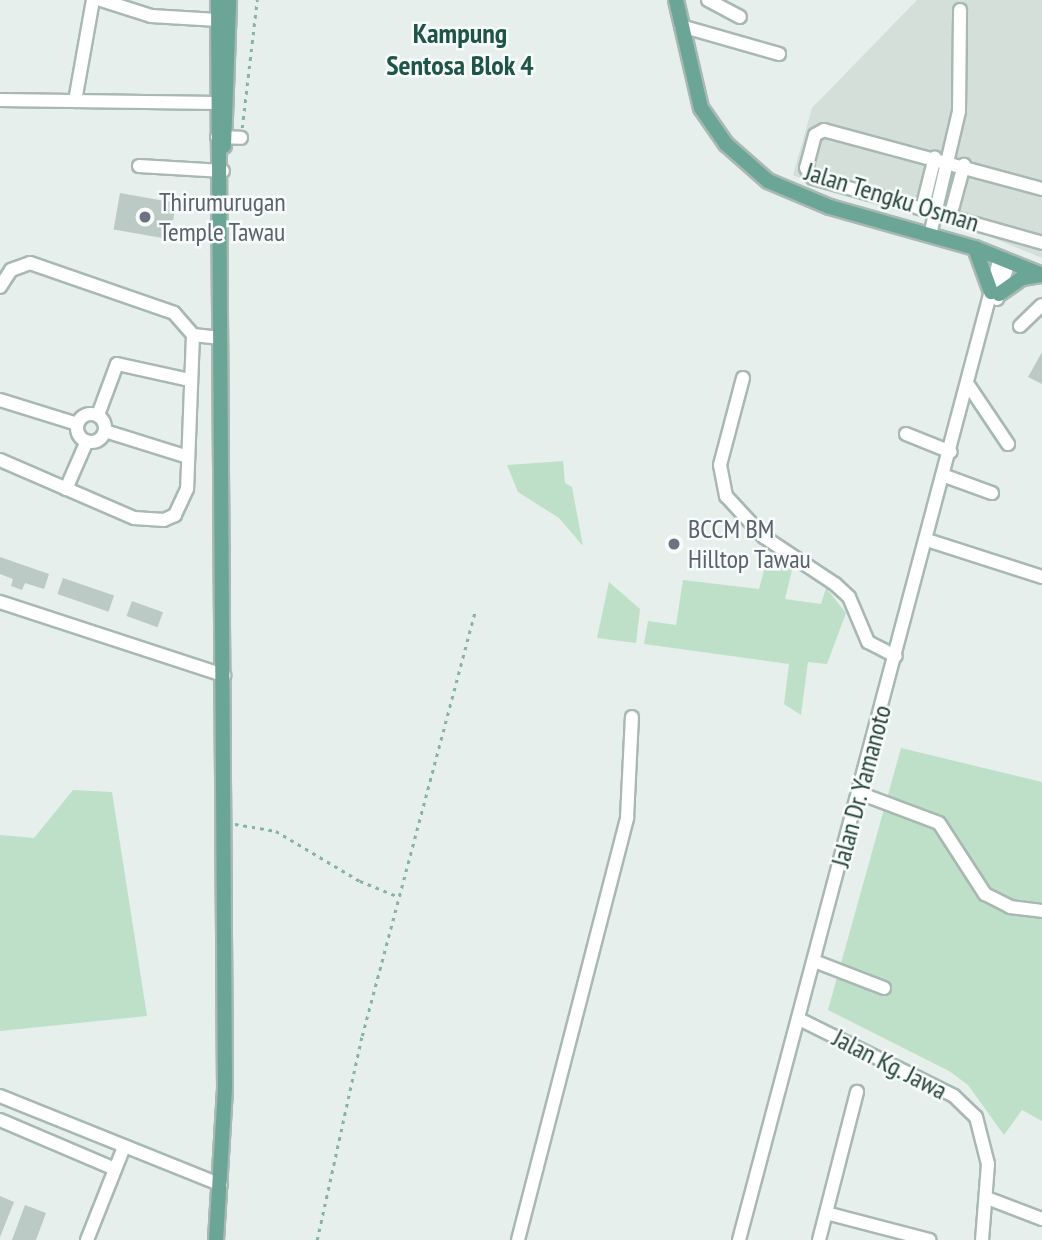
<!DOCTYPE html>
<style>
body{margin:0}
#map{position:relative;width:1042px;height:1240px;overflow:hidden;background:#e6efeb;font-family:"PT Sans Narrow",sans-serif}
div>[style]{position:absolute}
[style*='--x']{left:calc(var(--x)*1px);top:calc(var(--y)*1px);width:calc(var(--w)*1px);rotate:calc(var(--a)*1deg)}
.built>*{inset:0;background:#d4dfda}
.green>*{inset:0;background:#bfe0c8}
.building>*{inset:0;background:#bbcac4;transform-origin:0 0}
.path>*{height:2.5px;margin-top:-1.25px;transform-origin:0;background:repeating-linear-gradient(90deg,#86b3a5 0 3.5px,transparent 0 8.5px)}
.roads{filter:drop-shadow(2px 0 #a8b8b2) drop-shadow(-2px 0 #a8b8b2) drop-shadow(0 2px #a8b8b2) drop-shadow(0 -2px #a8b8b2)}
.minor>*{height:12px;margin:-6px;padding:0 6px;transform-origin:6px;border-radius:6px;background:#fff}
.minor>.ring{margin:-6px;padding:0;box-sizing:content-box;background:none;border:12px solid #fff;border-radius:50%}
.major>*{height:14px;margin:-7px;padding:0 7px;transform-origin:7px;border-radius:7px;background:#6aa596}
.dots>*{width:19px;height:19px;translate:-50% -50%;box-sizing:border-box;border:4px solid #f7fbf9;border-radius:50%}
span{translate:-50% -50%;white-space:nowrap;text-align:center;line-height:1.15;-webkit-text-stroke:5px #f7fbf9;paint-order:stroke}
.street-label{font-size:26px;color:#24423a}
.worship-label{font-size:26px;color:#5b616d}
.left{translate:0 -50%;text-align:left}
.neighbourhood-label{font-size:28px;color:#1f5548;font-weight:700}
</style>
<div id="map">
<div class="built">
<div style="clip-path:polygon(917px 0,1042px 0,1042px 258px,952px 221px,829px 191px,793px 175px,812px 108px)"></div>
</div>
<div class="green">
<div style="clip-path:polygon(563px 461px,565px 483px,572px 487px,583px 546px,559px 518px,518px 492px,507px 465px)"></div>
<div style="clip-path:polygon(768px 556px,792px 570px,785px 599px,821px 604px,826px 588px,846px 613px,827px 664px,808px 662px,801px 715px,784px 704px,789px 664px,644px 644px,648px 621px,676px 625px,683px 580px,759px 589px)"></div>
<div style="clip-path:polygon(609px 582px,640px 609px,636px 643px,597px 638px)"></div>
<div style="clip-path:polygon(901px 748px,1042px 782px,1042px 1121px,1022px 1110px,1004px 1135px,968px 1085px,949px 1071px,828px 1010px)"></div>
<div style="clip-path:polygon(73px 790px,112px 792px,147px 1016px,0 1031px,0 835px,34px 838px)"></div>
</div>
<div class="building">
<div style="left:120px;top:193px;width:57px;height:37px;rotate:10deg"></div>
<div style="clip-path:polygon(1042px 352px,1042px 384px,1028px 377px)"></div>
<div style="clip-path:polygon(0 557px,49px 574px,44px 589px,25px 583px,22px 590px,11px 586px,13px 579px,0 574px)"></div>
<div style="left:63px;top:578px;width:54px;height:17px;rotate:19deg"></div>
<div style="left:132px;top:601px;width:33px;height:16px;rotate:20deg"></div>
<div style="clip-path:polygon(0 1196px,14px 1202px,0 1237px)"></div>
<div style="clip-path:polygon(25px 1205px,46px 1213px,36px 1240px,12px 1240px)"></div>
</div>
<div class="path">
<div style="--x:242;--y:128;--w:129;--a:-83.3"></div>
<div style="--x:235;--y:824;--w:42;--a:9.7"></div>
<div style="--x:276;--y:831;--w:98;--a:30.8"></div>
<div style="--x:360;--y:881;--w:42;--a:22.3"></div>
<div style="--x:317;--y:1240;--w:209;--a:-77.6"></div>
<div style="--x:362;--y:1036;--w:441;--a:-75.1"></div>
</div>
<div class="roads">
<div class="minor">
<div style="--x:101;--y:0;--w:52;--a:17.7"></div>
<div style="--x:151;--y:16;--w:67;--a:3.4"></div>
<div style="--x:708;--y:0;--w:36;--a:28"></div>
<div style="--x:681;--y:26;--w:102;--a:15.9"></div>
<div style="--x:0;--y:100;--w:218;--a:0.8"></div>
<div style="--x:75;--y:101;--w:103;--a:-79.9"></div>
<div style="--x:217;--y:137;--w:24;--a:2"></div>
<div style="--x:139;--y:166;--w:84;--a:3.4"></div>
<div style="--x:1042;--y:189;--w:226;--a:-164.9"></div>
<div style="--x:824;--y:130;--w:10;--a:151"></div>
<div style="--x:815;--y:135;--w:34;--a:105"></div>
<div style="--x:806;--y:168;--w:12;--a:55"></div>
<div style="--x:813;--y:178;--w:238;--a:15.8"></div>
<div style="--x:923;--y:205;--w:49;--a:-76"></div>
<div style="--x:951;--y:213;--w:50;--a:-74.8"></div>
<div style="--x:930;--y:235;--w:127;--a:-76.8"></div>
<div style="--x:959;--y:111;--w:101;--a:-89.4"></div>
<div style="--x:0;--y:287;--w:20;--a:-57"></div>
<div style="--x:11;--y:270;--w:20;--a:-20"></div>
<div style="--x:30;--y:263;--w:152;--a:19.1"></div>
<div style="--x:174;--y:313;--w:29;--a:49"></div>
<div style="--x:193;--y:335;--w:154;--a:92.2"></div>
<div style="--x:187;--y:489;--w:29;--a:115"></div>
<div style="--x:175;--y:515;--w:12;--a:156"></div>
<div style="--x:164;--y:520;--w:30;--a:-176"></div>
<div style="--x:134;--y:518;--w:146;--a:-156.6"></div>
<div style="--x:997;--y:299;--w:40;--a:-72"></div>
<div style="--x:1020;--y:326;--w:30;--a:-44"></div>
<div style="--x:193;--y:335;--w:28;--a:6"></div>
<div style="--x:743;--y:378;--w:90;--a:104.8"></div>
<div style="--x:720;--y:465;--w:32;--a:79"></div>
<div style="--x:726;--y:496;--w:56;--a:47.2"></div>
<div style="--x:764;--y:537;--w:85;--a:33.5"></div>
<div style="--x:835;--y:584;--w:19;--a:43"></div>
<div style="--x:849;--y:597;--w:49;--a:67.1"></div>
<div style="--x:868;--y:642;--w:31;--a:27"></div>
<div style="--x:969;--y:386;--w:70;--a:56.1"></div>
<div style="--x:0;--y:400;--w:81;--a:17.3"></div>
<div class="ring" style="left:77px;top:414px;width:16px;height:16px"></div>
<div style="--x:98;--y:415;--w:54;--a:-69.6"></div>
<div style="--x:117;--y:364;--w:75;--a:12.4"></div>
<div style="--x:105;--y:431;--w:87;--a:17.4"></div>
<div style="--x:906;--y:434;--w:48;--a:21.8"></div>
<div style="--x:945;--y:476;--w:50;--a:19.9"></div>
<div style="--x:66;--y:489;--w:52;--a:-66.4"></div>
<div style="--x:927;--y:540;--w:121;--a:17.8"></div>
<div style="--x:0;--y:602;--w:236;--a:18.1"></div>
<div style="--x:859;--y:793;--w:85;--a:20.6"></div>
<div style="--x:939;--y:823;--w:85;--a:57.1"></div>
<div style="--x:985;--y:894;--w:28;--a:27"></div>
<div style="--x:1010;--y:907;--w:32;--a:7"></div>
<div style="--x:814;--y:961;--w:75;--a:21.1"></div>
<div style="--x:799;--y:1019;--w:173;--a:26.4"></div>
<div style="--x:954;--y:1096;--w:30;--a:44"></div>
<div style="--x:976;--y:1117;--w:49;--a:75.7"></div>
<div style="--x:988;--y:1164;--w:76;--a:94.5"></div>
<div style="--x:0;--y:1096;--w:238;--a:21.9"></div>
<div style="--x:0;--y:1120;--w:125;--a:23.1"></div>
<div style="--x:987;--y:1198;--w:59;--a:20.9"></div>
<div style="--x:826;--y:1213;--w:107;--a:14.6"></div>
<div style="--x:87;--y:1240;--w:100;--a:-68.3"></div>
<div style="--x:518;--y:1240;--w:436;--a:-75.5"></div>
<div style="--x:627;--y:818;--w:101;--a:-87.2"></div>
<div style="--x:739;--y:1240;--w:1017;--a:-75.13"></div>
<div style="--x:819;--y:1240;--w:153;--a:-75.6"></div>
</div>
<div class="major">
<div style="--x:676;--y:0;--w:111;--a:77"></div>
<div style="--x:701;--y:108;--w:44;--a:55.2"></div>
<div style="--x:726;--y:144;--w:56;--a:41.4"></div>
<div style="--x:768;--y:181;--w:67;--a:22.8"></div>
<div style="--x:830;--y:207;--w:151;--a:15.8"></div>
<div style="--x:975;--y:248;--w:72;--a:21.9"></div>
<div style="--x:224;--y:146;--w:146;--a:-88"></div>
<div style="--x:975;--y:248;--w:47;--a:70"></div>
<div style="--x:999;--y:294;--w:28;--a:-35"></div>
<div style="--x:1022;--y:278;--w:19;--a:-9"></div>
<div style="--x:216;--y:1240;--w:152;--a:-86.6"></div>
<div style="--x:225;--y:1088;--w:1088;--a:-90.37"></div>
</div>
</div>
<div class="dots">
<div style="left:145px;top:217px;background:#6b7280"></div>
<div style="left:674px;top:544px;background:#6b7280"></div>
</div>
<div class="street-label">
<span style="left:892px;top:197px;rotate:17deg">Jalan Tengku Osman</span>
<span style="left:861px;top:786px;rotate:-75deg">Jalan Dr. Yamanoto</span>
<span style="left:890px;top:1064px;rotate:27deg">Jalan Kg. Jawa</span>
</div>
<div class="worship-label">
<span class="left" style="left:159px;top:217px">Thirumurugan<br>Temple Tawau</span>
<span class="left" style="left:688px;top:544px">BCCM BM<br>Hilltop Tawau</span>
</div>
<div class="neighbourhood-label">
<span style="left:460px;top:49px">Kampung<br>Sentosa Blok 4</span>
</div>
</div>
